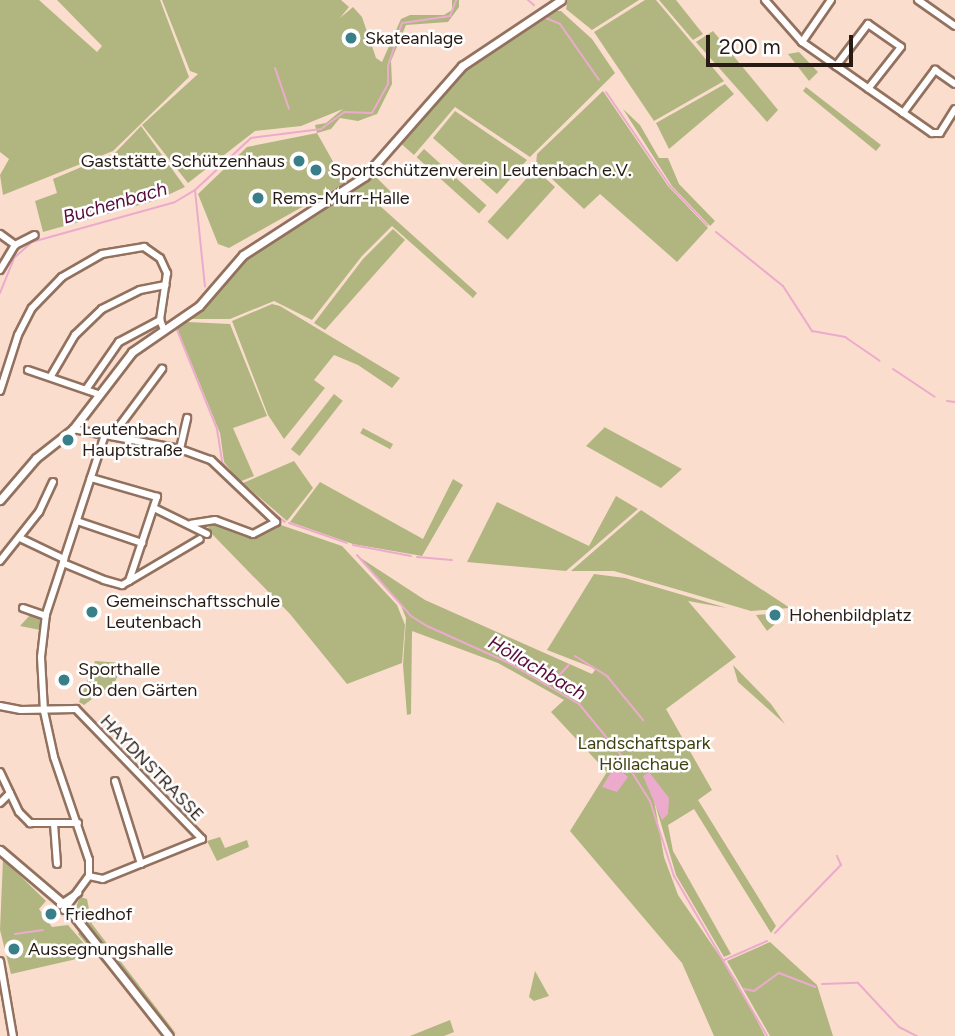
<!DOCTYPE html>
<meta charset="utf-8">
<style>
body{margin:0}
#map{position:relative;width:955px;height:1036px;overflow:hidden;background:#fbddcd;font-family:Figtree,sans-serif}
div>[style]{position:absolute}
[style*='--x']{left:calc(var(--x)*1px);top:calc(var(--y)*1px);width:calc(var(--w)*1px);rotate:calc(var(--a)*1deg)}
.green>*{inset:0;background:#b1b681;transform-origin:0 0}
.water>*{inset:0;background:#ecabcc}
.stream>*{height:2px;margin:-1px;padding:0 1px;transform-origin:1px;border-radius:1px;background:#ecabcc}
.roads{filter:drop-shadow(2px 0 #92715f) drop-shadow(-2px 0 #92715f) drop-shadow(0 2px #92715f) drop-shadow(0 -2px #92715f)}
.minor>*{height:6px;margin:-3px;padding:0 3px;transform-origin:3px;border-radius:3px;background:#fff}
.tertiary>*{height:7px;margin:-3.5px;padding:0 3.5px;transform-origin:3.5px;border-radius:3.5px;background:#fff}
.dots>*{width:19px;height:19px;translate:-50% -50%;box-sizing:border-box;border:4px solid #fff;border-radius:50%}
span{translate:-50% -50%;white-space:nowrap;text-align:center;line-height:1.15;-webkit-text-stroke:5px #fff;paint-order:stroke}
.poi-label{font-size:18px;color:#281b14}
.left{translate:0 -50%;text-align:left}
.right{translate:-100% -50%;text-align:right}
.park-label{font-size:18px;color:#3f4210}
.street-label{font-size:18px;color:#281b14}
.water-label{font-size:19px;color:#570c3c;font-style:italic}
.scale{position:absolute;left:706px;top:35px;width:147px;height:32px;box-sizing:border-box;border:4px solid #281b14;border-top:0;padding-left:9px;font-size:21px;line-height:24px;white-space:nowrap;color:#281b14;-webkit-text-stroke:5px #fff;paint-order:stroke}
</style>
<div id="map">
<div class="green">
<div style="clip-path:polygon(0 0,39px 0,97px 52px,102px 46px,57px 0,160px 0,189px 77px,113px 151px,3px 195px,0 175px,9px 159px,0 152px)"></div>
<div style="clip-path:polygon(162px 0,341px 0,349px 7px,340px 18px,353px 7px,362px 17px,376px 58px,382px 62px,401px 19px,410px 15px,444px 15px,452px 10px,452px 0,459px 0,459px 7px,448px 22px,406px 25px,391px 61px,392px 84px,377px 114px,358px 121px,340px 118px,331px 129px,317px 133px,345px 183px,229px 248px,218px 244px,198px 194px,247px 147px,317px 133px,315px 125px,326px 123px,343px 109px,301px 126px,255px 131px,188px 183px,142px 125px,198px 74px,190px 71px)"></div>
<div style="clip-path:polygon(568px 0,639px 0,592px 30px,566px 9px)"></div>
<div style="clip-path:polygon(645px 0,656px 0,724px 81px,654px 121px,594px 32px)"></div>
<div style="clip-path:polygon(659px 0,676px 0,703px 34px,693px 40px)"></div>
<div style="clip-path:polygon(553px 11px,561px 11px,592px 39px,615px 73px,530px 157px,455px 107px,414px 155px,398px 141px,464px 68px)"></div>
<div style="clip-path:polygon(713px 31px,778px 110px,767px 122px,696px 42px)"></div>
<div style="clip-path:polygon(799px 52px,818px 72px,809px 81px,788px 54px)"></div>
<div style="clip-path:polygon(725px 84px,734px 94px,669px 149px,656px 123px)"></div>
<div style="clip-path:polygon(806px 87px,881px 145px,876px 151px,803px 91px)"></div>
<div style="clip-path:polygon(603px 91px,668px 186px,708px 228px,677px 262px,600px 194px,584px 209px,536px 164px,537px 154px)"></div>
<div style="clip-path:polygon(623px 109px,640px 125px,659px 158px,668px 158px,679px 184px,715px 221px,710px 226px,672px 186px)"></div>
<div style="clip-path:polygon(455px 111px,527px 160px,497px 194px,433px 138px)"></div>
<div style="clip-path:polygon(141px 126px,185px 187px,157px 200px,43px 232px,35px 201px,57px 193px,53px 179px,115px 153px)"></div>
<div style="left:424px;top:149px;width:84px;height:11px;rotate:42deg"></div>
<div style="left:535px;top:169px;width:27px;height:71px;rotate:42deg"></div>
<div style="clip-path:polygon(372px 173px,391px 192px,379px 205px,477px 293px,473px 298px,392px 226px,362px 256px,312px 320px,274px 301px,230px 319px,191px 319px,246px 256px,351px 192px)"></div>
<div style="clip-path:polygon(393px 229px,405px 240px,325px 330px,314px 323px,363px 259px)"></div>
<div style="clip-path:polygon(272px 304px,280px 306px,400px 378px,392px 388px,358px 365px,334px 355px,314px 380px,325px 388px,284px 439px,268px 415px,232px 321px)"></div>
<div style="clip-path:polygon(188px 322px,230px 324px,267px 416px,233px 428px,254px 476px,239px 482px,224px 462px,220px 433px,177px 328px)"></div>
<div style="left:334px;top:394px;width:11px;height:70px;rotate:38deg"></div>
<div style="clip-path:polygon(605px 427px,606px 428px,682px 469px,661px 488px,586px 446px)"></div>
<div style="left:363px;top:428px;width:34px;height:6px;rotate:28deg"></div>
<div style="clip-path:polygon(294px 461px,313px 488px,287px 521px,243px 483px)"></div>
<div style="clip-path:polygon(453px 479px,463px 485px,422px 556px,353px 544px,290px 522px,320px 482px,423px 539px)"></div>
<div style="clip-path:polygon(616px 496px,638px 509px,566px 571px,467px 562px,497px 502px,589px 546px)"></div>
<div style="clip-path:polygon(641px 510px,787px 606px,789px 608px,751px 611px,614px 571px,571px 571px)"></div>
<div style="clip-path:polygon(214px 521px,253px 536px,278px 524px,342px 546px,397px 605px,405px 625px,402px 663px,347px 684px,290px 614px,211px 533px,208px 528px)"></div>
<div style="clip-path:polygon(356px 555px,425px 600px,592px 674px,595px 670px,591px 667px,547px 650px,594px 574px,625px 578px,727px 608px,688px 601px,736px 657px,666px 709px,712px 790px,698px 800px,776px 926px,771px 933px,694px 809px,668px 825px,673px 851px,731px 954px,724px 957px,676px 875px,654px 800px,664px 857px,678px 895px,736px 980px,765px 1036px,714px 1036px,682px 963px,570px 831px,607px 772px,551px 712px,564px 700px,498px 663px,412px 631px,411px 714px,407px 715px,403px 665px,406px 618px,400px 603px)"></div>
<div style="clip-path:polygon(780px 613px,785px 616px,767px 631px,756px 615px)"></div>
<div style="clip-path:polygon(31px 614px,42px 618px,40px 630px,20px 626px)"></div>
<div style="clip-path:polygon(95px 661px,123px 663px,115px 682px,84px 705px,79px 702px)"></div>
<div style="clip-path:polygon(733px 665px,771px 704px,785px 724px,738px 682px)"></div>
<div style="clip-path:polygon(220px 837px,225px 848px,247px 840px,249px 847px,217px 861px,207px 841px)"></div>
<div style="clip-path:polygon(3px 859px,46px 901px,39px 909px,52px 927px,68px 925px,94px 955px,11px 974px,0 930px)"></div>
<div style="clip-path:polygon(80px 897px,87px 899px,92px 924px,178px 1036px,153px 1008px,172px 1036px,74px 912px)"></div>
<div style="clip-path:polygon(81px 930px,166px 1036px,78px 934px)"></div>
<div style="clip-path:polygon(770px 942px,817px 985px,833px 1036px,770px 1036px,727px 961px)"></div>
<div style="clip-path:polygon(535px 971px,549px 996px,534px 1001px,529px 997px)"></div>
<div style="clip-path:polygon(450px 1020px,454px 1032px,444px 1036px,410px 1036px)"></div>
</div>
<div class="water">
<div style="clip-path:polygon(615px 766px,628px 777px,617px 792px,602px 787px)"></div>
<div style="clip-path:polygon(649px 772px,669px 798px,668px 814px,662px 820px,643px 776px)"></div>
</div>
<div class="stream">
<div style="--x:528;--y:0;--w:8;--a:40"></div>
<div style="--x:546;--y:18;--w:15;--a:23"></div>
<div style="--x:560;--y:24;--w:68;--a:55.1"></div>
<div style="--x:275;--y:68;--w:43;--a:71.1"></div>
<div style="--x:606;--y:92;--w:114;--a:55.8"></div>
<div style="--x:670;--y:186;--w:54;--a:46.5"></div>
<div style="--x:195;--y:190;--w:97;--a:84.1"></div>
<div style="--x:716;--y:232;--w:86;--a:38.9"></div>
<div style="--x:783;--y:286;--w:54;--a:57.2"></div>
<div style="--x:812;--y:331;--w:34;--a:10"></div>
<div style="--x:845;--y:337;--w:42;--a:34.4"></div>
<div style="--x:0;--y:293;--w:38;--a:-68"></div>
<div style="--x:14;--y:258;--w:24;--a:-42"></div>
<div style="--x:32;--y:242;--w:148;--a:-15.6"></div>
<div style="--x:175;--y:202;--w:23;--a:-31"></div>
<div style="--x:195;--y:190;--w:76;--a:-42.9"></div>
<div style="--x:251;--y:138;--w:71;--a:-7.3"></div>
<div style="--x:321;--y:129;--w:29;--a:-36"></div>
<div style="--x:344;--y:112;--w:28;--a:2"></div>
<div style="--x:372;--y:113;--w:33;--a:-61"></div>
<div style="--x:388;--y:84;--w:18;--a:-90"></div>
<div style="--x:388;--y:66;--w:45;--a:-72"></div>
<div style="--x:402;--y:23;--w:49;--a:-8.3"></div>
<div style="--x:450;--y:16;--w:17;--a:-69"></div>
<div style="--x:177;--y:330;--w:107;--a:68"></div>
<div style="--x:217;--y:429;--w:33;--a:81"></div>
<div style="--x:222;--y:462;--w:23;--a:52"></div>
<div style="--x:893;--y:369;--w:50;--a:33.7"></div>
<div style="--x:947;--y:401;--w:8;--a:7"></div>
<div style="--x:253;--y:496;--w:41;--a:39.1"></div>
<div style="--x:289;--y:523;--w:61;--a:19"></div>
<div style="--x:353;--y:545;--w:59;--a:10.7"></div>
<div style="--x:357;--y:555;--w:81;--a:48.5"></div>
<div style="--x:411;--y:616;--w:19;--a:32"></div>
<div style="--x:427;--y:626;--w:90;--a:24.3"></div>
<div style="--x:509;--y:663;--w:81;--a:30.4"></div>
<div style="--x:579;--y:704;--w:66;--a:50.5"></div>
<div style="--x:621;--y:755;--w:54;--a:57.8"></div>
<div style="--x:650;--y:801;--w:79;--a:72.3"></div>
<div style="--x:674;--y:876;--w:185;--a:59.8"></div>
<div style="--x:417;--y:557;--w:35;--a:5"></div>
<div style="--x:575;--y:656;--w:38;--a:32"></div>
<div style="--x:607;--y:676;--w:57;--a:50.7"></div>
<div style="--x:551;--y:684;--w:26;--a:-47"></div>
<div style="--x:775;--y:933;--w:95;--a:-45.9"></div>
<div style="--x:841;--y:865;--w:10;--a:-114"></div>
<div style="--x:15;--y:934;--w:28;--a:-8"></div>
<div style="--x:724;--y:960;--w:47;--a:-23.8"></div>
<div style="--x:822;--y:984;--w:36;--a:-2"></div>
<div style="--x:858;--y:983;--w:60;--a:47"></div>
<div style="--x:899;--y:1027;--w:20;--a:27"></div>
<div style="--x:744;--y:989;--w:10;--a:11"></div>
<div style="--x:754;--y:991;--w:31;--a:-36"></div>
<div style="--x:779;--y:973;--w:39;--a:21"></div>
</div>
<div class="roads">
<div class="minor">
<div style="--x:765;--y:0;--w:56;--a:48.6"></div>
<div style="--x:802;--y:42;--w:159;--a:35"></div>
<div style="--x:932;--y:133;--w:8;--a:0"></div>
<div style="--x:940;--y:133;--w:28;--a:-58"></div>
<div style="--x:918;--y:0;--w:45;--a:35.1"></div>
<div style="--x:802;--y:42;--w:51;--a:-55.4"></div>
<div style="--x:836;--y:66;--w:53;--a:-52.7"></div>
<div style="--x:868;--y:24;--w:40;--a:34.9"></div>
<div style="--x:901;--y:47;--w:53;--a:128.2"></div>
<div style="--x:903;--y:113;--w:54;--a:-53.3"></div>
<div style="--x:935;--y:70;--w:24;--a:35"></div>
<div style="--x:0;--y:234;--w:19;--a:36"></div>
<div style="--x:0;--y:270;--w:29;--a:-59"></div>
<div style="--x:15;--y:245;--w:22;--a:-27"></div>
<div style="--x:28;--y:370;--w:74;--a:18.9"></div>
<div style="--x:51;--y:376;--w:48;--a:-59.7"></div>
<div style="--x:75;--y:335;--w:37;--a:-44"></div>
<div style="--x:102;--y:309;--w:42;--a:-26.6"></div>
<div style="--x:140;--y:290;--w:26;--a:-11"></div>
<div style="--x:87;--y:388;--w:56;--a:-55.2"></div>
<div style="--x:119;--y:342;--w:47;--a:-28.2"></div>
<div style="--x:0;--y:391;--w:59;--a:-72.2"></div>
<div style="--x:18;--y:335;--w:30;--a:-63"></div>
<div style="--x:32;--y:308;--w:43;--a:-45.9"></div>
<div style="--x:62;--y:277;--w:46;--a:-29.9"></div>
<div style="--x:102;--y:254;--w:43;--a:-9.5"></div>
<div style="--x:144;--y:247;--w:19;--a:35"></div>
<div style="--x:160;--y:258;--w:17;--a:65"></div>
<div style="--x:167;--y:273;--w:48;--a:98.5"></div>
<div style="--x:160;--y:320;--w:11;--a:68"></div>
<div style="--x:73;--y:429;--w:109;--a:10.6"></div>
<div style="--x:180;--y:449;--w:33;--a:20"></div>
<div style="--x:211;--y:460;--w:90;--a:43.6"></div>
<div style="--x:276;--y:522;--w:26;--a:152"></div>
<div style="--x:253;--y:534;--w:40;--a:-159.8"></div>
<div style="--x:215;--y:520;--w:24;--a:171"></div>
<div style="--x:112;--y:436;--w:84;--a:-53.3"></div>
<div style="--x:180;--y:449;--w:32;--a:-77"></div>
<div style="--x:154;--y:508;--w:59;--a:26.1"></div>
<div style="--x:77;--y:521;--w:69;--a:18.7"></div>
<div style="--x:20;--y:538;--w:49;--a:25.5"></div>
<div style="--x:0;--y:561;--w:63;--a:-51.5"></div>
<div style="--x:39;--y:512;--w:33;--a:-65"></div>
<div style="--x:63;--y:563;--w:44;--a:22.5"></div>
<div style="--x:104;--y:580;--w:19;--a:16"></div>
<div style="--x:122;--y:585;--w:8;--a:-30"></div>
<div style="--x:129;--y:581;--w:89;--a:-71.6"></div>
<div style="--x:157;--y:497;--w:69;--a:-163.9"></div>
<div style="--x:129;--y:581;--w:82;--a:-30.6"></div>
<div style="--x:23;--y:608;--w:24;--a:19"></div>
<div style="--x:0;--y:706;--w:21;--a:11"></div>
<div style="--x:21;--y:710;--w:55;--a:-1"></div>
<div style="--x:76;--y:709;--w:181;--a:45.9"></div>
<div style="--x:202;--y:839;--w:107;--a:158"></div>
<div style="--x:103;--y:879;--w:14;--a:-168"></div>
<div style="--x:0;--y:772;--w:44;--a:64.6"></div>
<div style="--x:19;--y:812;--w:16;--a:45"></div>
<div style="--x:30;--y:823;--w:48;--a:0"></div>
<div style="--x:115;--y:781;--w:87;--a:72.6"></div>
<div style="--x:0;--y:803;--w:14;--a:-45"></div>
<div style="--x:54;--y:824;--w:40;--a:85.7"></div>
<div style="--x:60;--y:905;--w:22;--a:-34"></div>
<div style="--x:64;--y:910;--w:42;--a:-53.7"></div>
<div style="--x:89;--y:876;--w:16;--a:-90"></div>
<div style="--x:89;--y:860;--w:109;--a:-108.8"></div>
<div style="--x:54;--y:757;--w:47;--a:-102.3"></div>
<div style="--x:44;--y:711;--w:54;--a:-93.2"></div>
<div style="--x:41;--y:657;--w:43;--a:-83.4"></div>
<div style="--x:46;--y:614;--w:188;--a:-71.8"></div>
<div style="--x:0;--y:961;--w:76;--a:80.2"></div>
</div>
<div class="tertiary">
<div style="--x:0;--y:500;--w:55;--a:-49.4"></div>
<div style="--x:36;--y:458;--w:47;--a:-38.1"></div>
<div style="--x:73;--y:429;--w:97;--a:-52.5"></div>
<div style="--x:132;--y:352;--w:81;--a:-34.5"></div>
<div style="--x:199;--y:306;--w:67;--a:-49.2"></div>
<div style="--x:243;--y:255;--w:145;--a:-32.9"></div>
<div style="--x:365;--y:176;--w:147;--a:-48.6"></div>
<div style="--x:462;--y:66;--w:119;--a:-33.7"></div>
<div style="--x:0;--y:850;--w:88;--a:40.4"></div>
<div style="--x:67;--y:907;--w:164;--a:51.7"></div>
</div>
</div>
<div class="dots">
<div style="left:351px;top:38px;background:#387f89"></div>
<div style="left:299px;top:161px;background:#387f89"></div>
<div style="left:316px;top:170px;background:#387f89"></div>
<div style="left:258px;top:198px;background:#387f89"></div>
<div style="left:68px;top:440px;background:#387f89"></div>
<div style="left:92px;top:612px;background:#387f89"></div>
<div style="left:775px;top:615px;background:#387f89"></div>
<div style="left:64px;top:680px;background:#387f89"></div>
<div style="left:51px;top:914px;background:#387f89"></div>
<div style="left:14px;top:949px;background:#387f89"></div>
</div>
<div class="poi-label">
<span class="left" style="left:365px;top:38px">Skateanlage</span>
<span class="right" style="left:285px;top:161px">Gaststätte Schützenhaus</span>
<span class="left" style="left:330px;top:170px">Sportschützenverein Leutenbach e.V.</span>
<span class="left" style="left:272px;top:198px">Rems-Murr-Halle</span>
<span class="left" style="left:82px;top:440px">Leutenbach<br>Hauptstraße</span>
<span class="left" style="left:106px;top:612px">Gemeinschaftsschule<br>Leutenbach</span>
<span class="left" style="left:789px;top:615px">Hohenbildplatz</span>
<span class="left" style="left:78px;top:680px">Sporthalle<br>Ob den Gärten</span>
<span class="left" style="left:65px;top:914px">Friedhof</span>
<span class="left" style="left:28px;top:949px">Aussegnungshalle</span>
</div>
<div class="park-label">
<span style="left:644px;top:754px">Landschaftspark<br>Höllachaue</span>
</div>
<div class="street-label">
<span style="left:152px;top:768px;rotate:46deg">HAYDNSTRASSE</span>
</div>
<div class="water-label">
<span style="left:115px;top:203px;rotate:-16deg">Buchenbach</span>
<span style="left:537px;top:668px;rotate:30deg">Höllachbach</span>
</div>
<div class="scale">200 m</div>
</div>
